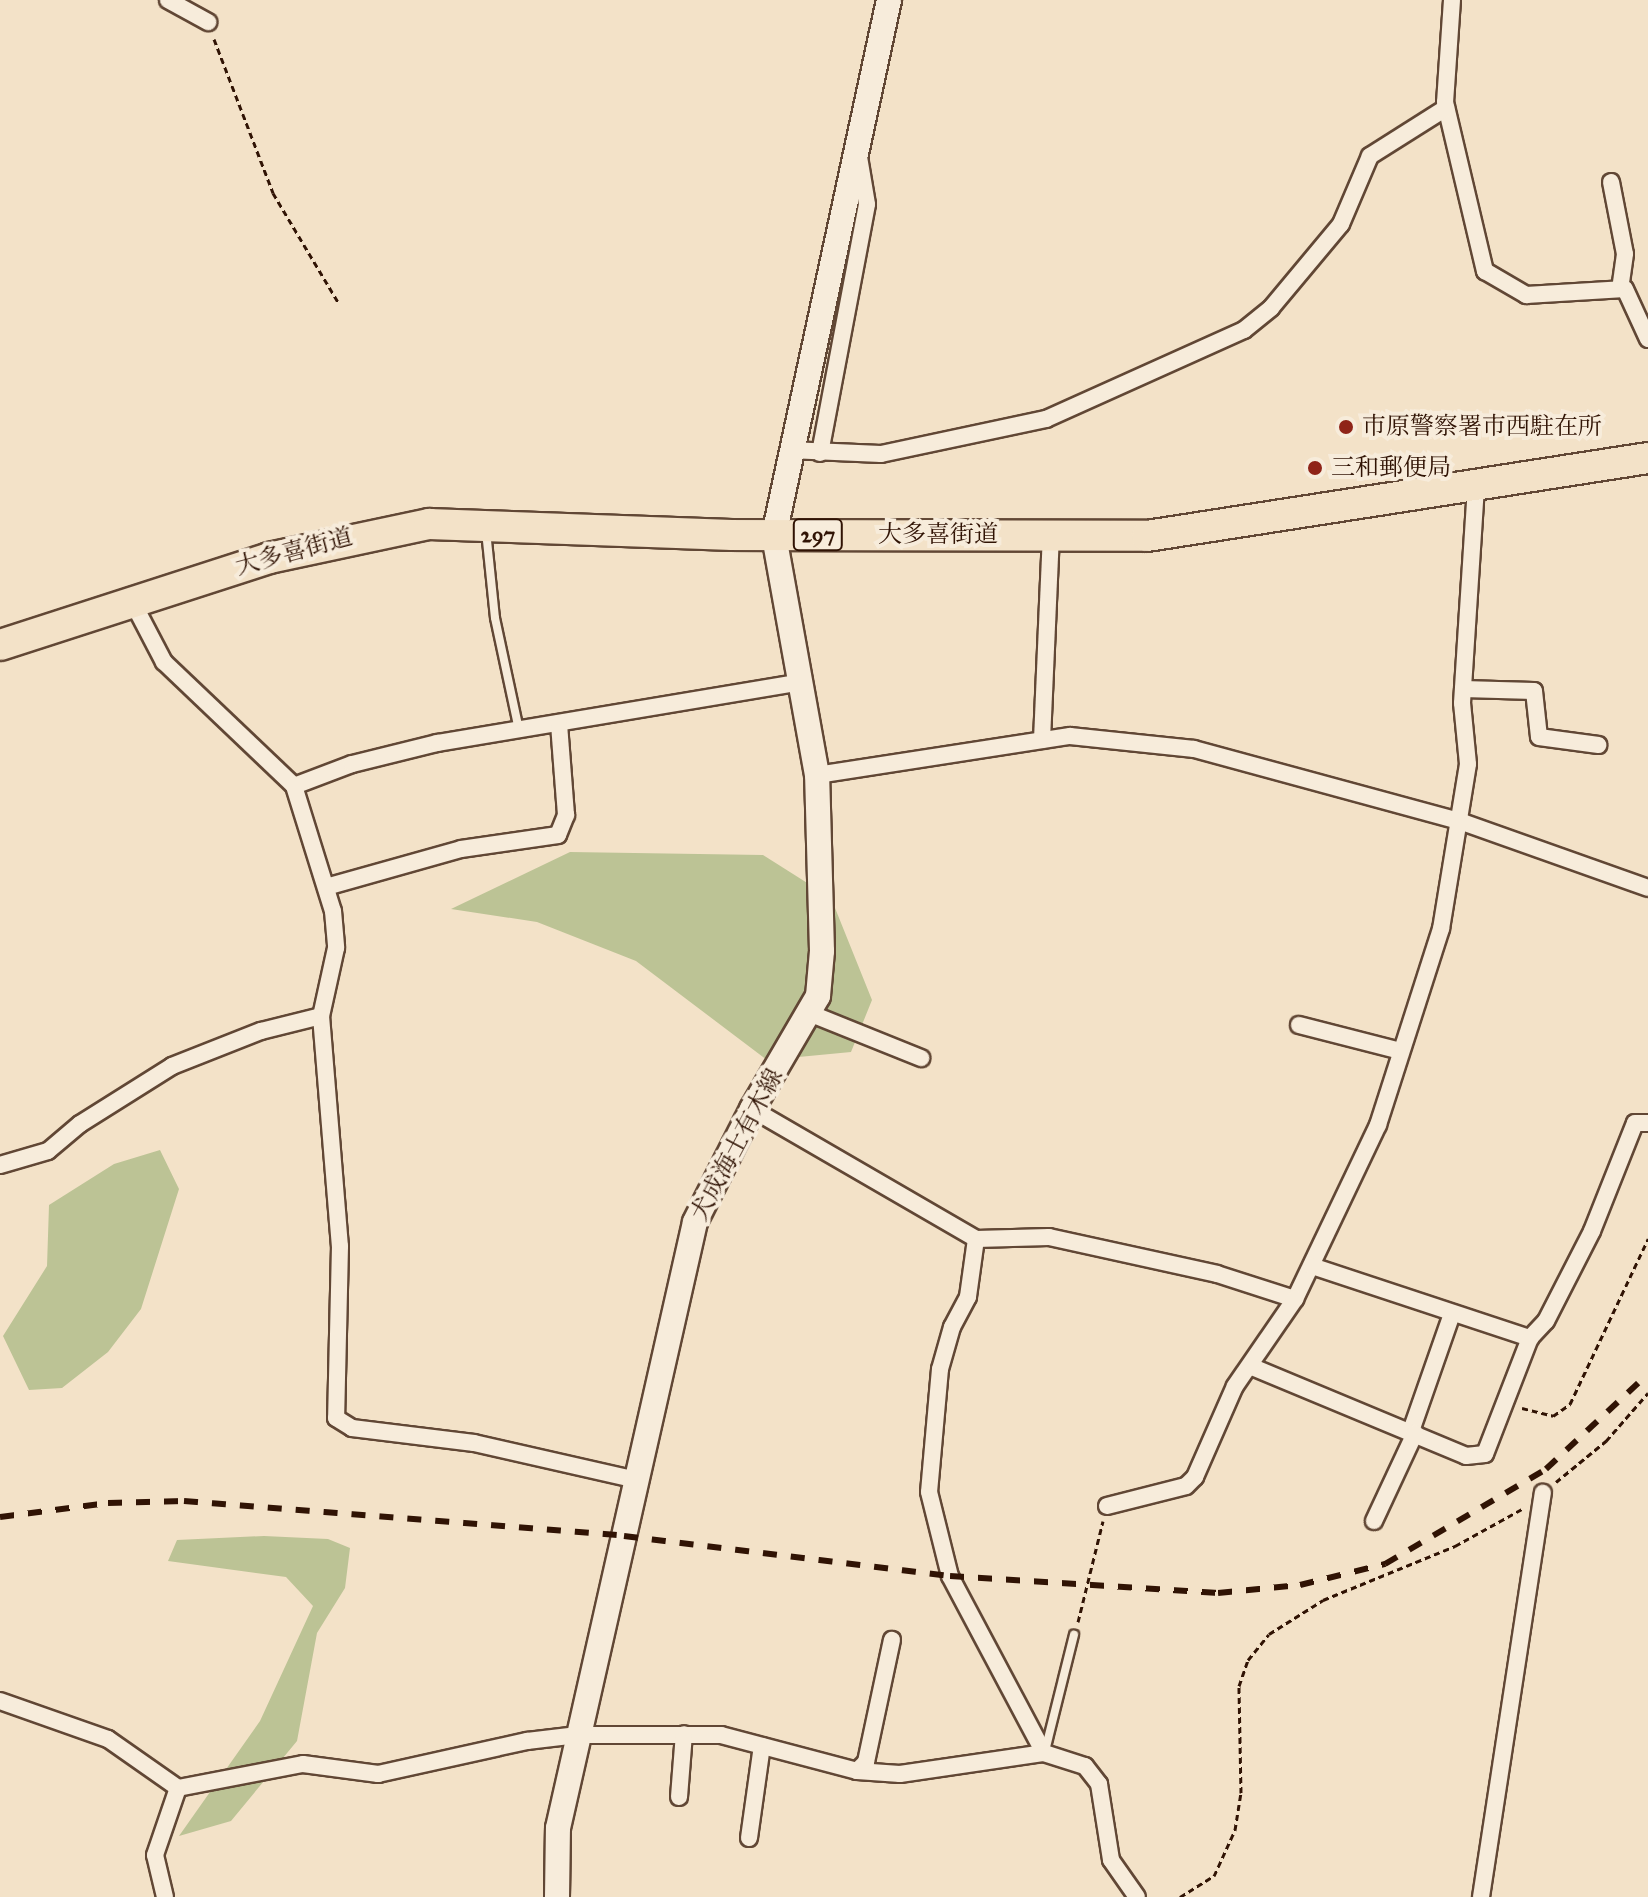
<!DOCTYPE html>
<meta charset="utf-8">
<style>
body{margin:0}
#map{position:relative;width:1648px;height:1897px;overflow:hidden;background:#f3e2c8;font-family:"IM FELL Great Primer","Noto Serif JP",serif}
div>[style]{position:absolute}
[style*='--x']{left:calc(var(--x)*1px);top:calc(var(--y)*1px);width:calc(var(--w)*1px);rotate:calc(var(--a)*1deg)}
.green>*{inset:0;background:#bcc395}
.path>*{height:3px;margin-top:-1.5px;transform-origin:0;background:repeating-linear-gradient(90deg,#301304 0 6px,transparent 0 10px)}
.roads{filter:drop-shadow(2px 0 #614735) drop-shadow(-2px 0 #614735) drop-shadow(0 2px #614735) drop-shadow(0 -2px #614735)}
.lane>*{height:8px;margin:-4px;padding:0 4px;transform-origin:4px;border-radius:4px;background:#f7ecdb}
.street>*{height:16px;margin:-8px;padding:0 8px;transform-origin:8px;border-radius:8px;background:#f7ecdb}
.secondary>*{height:24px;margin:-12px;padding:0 12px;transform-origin:12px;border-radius:12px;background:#f7ecdb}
.highway>*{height:30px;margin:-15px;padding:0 15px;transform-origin:15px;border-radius:15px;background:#f3e2c8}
.rail>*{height:6px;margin-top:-3px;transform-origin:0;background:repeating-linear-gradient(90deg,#301304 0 14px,transparent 0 28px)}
.dots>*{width:22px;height:22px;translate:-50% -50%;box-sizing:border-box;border:4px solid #f7ecdb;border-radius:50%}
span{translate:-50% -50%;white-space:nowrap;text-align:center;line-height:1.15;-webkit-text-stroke:8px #f7ecdb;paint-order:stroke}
.shield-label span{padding:2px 6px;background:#f7ecdb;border:2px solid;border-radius:6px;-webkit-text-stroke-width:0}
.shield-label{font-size:22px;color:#301304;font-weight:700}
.poi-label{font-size:24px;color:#301304}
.left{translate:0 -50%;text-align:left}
.street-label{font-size:24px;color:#301304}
</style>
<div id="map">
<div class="green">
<div style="clip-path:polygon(570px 852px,763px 855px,831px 898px,872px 1000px,851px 1052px,767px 1060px,636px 961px,537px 922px,451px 909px)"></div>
<div style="clip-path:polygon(160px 1150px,179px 1189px,141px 1309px,108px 1352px,62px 1388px,29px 1390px,3px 1336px,47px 1266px,49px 1205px,114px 1164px)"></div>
<div style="clip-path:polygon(264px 1536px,328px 1539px,350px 1548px,345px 1588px,317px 1633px,297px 1741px,231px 1821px,179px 1836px,260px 1721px,313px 1606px,286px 1577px,168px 1561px,177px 1540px)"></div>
</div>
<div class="path">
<div style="--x:214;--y:39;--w:165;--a:69"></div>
<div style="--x:273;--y:193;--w:127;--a:59.2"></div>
<div style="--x:1522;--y:1408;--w:32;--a:14"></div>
<div style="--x:1553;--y:1416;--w:21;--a:-35"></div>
<div style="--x:1570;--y:1404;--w:183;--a:-64.7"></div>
<div style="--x:1556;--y:1482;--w:65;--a:-39.4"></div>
<div style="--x:1606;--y:1441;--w:64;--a:-48.8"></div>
<div style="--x:1078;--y:1622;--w:104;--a:-76.1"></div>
<div style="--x:1180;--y:1897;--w:40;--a:-32"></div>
<div style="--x:1214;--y:1876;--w:51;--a:-65.5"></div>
<div style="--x:1235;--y:1830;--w:37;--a:-81"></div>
<div style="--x:1241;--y:1793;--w:107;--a:-91.1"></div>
<div style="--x:1239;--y:1686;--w:28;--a:-71"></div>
<div style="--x:1248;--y:1660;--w:33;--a:-51"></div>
<div style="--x:1269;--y:1634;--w:64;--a:-32.2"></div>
<div style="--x:1323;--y:1600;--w:143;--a:-22.2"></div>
<div style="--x:1455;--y:1546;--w:77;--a:-28.9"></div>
</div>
<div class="roads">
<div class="lane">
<div style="--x:486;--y:531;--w:87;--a:84.1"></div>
<div style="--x:495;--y:618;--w:115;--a:77.9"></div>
<div style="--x:1045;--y:1751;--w:120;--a:-76"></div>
</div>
<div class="street">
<div style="--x:168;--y:0;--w:46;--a:28.8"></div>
<div style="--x:1452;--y:0;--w:102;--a:93.9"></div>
<div style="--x:1445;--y:102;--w:174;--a:76.7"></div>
<div style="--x:1485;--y:271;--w:48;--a:30.3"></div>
<div style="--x:1526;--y:295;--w:99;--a:-3.5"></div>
<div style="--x:1625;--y:289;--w:55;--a:65.3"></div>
<div style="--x:1611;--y:182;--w:73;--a:79"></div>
<div style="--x:1625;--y:254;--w:34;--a:98"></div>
<div style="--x:789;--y:450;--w:92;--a:2.5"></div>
<div style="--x:881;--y:454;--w:169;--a:-12"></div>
<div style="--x:1046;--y:419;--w:217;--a:-24.2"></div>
<div style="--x:1244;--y:330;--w:35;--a:-39"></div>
<div style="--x:1271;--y:308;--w:109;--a:-50.2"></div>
<div style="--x:1341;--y:224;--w:74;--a:-66.9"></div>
<div style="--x:1370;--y:156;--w:90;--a:-32.3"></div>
<div style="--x:820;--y:453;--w:253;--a:-79.3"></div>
<div style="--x:867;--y:204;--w:54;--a:-99.6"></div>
<div style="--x:131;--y:599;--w:71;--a:62.4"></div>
<div style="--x:164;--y:662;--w:180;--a:43.6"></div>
<div style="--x:294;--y:786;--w:131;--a:72.7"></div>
<div style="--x:333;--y:911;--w:37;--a:85"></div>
<div style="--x:336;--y:948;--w:70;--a:102.4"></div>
<div style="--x:321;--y:1016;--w:231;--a:85.3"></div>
<div style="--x:340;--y:1246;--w:172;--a:91.3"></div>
<div style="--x:336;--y:1418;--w:19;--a:32"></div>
<div style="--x:352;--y:1428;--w:123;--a:7"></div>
<div style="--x:474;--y:1443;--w:167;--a:12.8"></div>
<div style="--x:1463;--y:689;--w:71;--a:1.6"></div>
<div style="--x:1534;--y:691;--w:46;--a:83.8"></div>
<div style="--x:1539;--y:737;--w:60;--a:7.7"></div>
<div style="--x:1042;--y:740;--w:204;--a:-87.5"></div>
<div style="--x:817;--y:775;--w:256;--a:-8.8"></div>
<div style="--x:1070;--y:736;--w:125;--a:6"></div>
<div style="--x:1194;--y:749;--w:278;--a:15.2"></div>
<div style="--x:1462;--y:822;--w:197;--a:19.5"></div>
<div style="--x:294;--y:786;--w:62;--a:-20.8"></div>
<div style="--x:352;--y:764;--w:88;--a:-13.9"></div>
<div style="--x:437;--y:743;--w:369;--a:-9.5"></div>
<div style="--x:326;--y:887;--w:140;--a:-15.7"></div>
<div style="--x:461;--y:849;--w:98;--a:-8.2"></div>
<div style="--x:558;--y:835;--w:22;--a:-68"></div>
<div style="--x:566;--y:815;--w:92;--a:-94.4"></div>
<div style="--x:809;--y:1013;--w:121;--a:21.9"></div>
<div style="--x:1299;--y:1025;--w:104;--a:14.4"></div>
<div style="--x:752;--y:1109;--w:259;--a:30.1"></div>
<div style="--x:976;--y:1239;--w:73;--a:-1.6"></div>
<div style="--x:1049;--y:1237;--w:172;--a:12.4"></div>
<div style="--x:1217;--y:1274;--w:82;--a:17.8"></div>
<div style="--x:1295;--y:1299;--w:193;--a:-64.5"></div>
<div style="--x:1378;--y:1125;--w:206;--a:-72.2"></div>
<div style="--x:1441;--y:929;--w:167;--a:-80.7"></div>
<div style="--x:1468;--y:764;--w:61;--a:-95.6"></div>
<div style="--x:1462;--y:703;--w:218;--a:-86.3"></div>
<div style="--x:0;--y:1165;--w:50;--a:-16.3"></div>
<div style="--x:48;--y:1151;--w:42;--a:-40.2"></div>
<div style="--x:80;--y:1124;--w:109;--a:-32.2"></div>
<div style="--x:172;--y:1066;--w:96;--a:-21.5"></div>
<div style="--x:261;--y:1031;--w:62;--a:-14"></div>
<div style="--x:976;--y:1239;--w:59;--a:97.9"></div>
<div style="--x:968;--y:1297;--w:34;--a:118"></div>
<div style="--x:952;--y:1327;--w:44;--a:105.9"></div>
<div style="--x:940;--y:1369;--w:123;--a:95.1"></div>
<div style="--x:929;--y:1492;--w:87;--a:76"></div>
<div style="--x:950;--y:1576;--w:200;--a:62"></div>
<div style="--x:1312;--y:1266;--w:230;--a:18.3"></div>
<div style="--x:1250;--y:1366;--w:234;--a:22.6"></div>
<div style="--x:1466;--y:1456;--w:19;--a:-6"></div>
<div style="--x:1485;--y:1454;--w:124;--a:-68.8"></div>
<div style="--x:1530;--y:1338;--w:23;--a:-47"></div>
<div style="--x:1546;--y:1321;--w:101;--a:-62.9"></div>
<div style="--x:1592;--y:1231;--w:116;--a:-68.3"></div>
<div style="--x:1635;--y:1123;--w:13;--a:0"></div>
<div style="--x:1411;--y:1431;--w:124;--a:-70.7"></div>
<div style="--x:1107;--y:1506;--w:81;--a:-14.2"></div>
<div style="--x:1186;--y:1486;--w:13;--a:-45"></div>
<div style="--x:1195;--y:1477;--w:99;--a:-66.3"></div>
<div style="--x:1235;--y:1386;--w:106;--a:-55.4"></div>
<div style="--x:1374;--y:1521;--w:97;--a:-65"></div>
<div style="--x:0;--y:1701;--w:114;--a:19.4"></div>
<div style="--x:108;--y:1739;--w:85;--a:35"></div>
<div style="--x:178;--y:1788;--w:127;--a:-10.9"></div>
<div style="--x:303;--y:1764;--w:76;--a:7.6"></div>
<div style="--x:378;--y:1774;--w:153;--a:-12.5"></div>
<div style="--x:527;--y:1741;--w:51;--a:-6.7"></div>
<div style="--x:578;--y:1735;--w:143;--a:0"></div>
<div style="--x:721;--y:1735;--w:141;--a:14.8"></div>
<div style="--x:857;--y:1771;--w:13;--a:-45"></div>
<div style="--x:866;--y:1762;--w:125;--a:-78"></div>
<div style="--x:857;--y:1771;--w:43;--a:4"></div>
<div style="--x:900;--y:1774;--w:146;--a:-8.3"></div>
<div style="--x:1044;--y:1753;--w:43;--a:17.6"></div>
<div style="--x:1085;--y:1766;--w:23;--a:52"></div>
<div style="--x:1099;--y:1784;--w:77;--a:81"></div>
<div style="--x:1111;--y:1860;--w:45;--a:54.9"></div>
<div style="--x:679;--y:1797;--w:63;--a:-85.5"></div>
<div style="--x:749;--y:1838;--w:93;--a:-82"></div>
<div style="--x:165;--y:1897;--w:43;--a:-103.4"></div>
<div style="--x:155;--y:1855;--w:71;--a:-71.1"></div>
<div style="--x:1481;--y:1897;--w:409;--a:-81.3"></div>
</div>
<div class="secondary">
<div style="--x:557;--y:1897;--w:69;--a:-89.2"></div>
<div style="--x:558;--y:1828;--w:621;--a:-77.26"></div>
<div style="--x:695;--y:1222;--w:127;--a:-63.2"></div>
<div style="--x:752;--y:1109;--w:131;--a:-59.7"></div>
<div style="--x:818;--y:996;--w:45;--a:-84.9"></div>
<div style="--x:822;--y:951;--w:176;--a:-91.6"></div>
<div style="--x:817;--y:775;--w:244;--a:-100.2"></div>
<div style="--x:774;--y:535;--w:547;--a:-77.87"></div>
</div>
<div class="highway">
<div style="--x:0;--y:645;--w:283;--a:-17.9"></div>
<div style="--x:269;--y:558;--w:164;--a:-12"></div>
<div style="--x:429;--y:524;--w:303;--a:2.1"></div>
<div style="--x:732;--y:535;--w:415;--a:0.1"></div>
<div style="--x:1147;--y:536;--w:507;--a:-8.85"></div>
</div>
</div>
<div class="rail">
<div style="--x:0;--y:1517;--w:109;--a:-7.4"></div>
<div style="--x:108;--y:1503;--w:76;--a:-1.5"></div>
<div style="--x:184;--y:1501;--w:441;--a:4.5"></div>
<div style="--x:624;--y:1536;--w:328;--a:7"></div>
<div style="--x:950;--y:1576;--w:269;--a:3.6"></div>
<div style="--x:1218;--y:1593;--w:82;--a:-5.6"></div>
<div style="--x:1300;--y:1585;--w:88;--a:-13.9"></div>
<div style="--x:1385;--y:1564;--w:187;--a:-30.5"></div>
<div style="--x:1546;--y:1469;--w:139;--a:-43"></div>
</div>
<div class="dots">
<div style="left:1346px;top:427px;background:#8f2418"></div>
<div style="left:1315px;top:468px;background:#8f2418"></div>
</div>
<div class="shield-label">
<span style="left:818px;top:535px">297</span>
</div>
<div class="poi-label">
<span class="left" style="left:1362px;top:427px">市原警察署市西駐在所</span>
<span class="left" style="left:1331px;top:468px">三和郵便局</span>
</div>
<div class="street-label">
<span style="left:938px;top:535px">大多喜街道</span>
<span style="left:294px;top:552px;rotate:-15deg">大多喜街道</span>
<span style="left:737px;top:1145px;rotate:-62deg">犬成海士有木線</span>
</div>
</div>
